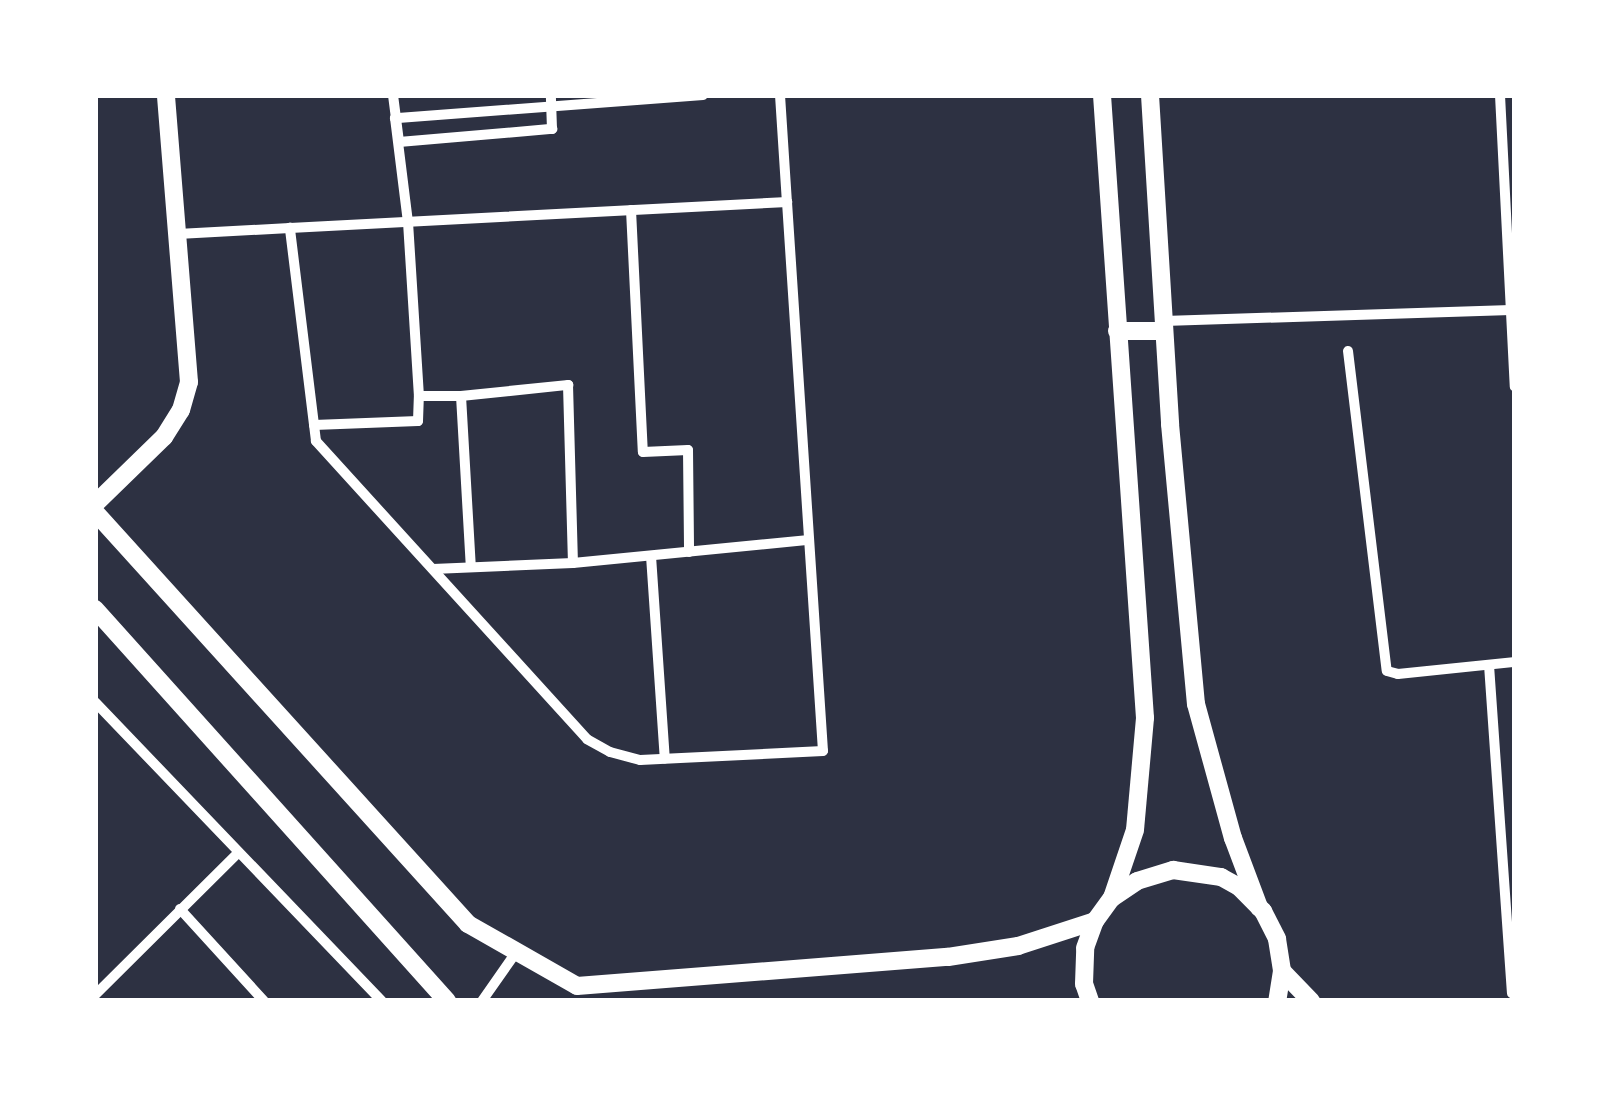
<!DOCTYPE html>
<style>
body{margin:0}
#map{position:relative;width:1610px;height:1096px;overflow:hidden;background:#2d3142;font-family:Commissioner,sans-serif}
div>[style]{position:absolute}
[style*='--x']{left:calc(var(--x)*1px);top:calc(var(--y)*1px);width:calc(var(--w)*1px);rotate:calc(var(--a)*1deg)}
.minor>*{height:10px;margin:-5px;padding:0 5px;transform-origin:5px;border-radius:5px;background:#fff}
.tertiary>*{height:18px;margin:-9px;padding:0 9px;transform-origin:9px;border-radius:9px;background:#fff}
span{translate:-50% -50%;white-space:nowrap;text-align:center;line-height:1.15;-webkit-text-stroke:10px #fff;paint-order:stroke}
.frame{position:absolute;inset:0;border:98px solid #fff;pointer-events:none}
</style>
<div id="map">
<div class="minor">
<div style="--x:393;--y:95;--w:47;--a:82.7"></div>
<div style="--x:399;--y:142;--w:154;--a:-4.9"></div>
<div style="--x:552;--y:129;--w:34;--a:-92"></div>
<div style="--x:703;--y:95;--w:309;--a:175.7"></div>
<div style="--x:395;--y:118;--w:105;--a:82.9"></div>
<div style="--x:408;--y:222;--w:174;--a:86.4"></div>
<div style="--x:419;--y:396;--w:42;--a:0"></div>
<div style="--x:461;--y:396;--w:108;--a:-5.9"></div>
<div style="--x:568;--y:385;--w:178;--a:88.4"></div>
<div style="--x:573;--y:563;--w:237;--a:-5.6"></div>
<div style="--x:780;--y:95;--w:107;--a:86.3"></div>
<div style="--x:787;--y:202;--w:550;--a:86.25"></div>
<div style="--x:823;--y:751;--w:183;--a:177.2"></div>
<div style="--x:640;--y:760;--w:31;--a:-165"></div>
<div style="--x:610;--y:752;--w:26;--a:-151"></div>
<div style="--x:587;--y:739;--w:403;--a:-132.3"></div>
<div style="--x:316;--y:441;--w:215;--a:-97"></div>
<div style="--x:290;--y:228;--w:498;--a:-3"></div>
<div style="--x:1500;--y:95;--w:292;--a:87.1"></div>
<div style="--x:631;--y:210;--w:242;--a:87.2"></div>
<div style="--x:643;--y:452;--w:45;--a:-2.5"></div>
<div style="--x:688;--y:450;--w:102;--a:89.4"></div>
<div style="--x:178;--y:234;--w:112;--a:-3.1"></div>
<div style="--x:1164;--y:321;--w:347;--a:-1.8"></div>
<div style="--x:1348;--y:351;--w:322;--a:83.1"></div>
<div style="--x:1387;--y:671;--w:11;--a:15"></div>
<div style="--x:1398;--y:674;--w:118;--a:-5.9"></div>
<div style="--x:461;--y:396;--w:171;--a:86.7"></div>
<div style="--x:314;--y:425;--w:104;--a:-2.2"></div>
<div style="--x:418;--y:421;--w:25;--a:-88"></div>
<div style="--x:651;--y:556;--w:203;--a:86.1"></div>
<div style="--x:433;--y:569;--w:140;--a:-2.5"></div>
<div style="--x:1489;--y:665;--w:329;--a:86"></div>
<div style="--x:95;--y:702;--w:414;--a:46.2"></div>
<div style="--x:180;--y:909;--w:125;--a:47.6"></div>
<div style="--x:95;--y:995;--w:200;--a:-44.8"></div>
<div style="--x:482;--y:1001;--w:61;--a:-55"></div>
</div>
<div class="tertiary">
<div style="--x:1102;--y:95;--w:624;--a:86.05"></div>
<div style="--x:1145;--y:718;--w:112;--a:95.1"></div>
<div style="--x:1135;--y:830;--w:72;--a:108.7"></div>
<div style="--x:1150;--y:95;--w:330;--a:86.5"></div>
<div style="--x:1170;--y:424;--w:281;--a:84.7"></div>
<div style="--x:1196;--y:704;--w:139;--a:74.6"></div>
<div style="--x:1233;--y:838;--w:74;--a:69.4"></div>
<div style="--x:1117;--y:331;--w:47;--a:0"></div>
<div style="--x:95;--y:504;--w:96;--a:-44.2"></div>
<div style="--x:164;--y:437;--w:32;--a:-58"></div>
<div style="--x:181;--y:410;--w:29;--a:-74"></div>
<div style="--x:189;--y:382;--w:288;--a:-94.6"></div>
<div style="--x:95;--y:512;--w:556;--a:47.84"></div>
<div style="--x:468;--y:924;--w:125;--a:29.6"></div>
<div style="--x:577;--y:986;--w:372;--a:-4.5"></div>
<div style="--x:948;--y:957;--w:71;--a:-8.9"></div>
<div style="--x:1018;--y:946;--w:81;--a:-18"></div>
<div style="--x:95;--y:609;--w:527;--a:48.08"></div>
<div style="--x:1282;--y:971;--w:42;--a:46"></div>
<div style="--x:1090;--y:1001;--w:18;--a:-109"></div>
<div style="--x:1084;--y:984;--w:36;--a:-88"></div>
<div style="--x:1085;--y:948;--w:29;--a:-70"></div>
<div style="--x:1095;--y:921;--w:29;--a:-54"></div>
<div style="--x:1112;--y:898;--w:30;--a:-34"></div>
<div style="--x:1137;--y:881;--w:38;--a:-17"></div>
<div style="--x:1173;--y:870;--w:49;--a:8.3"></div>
<div style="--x:1221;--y:877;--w:21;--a:29"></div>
<div style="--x:1239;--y:887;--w:34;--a:45"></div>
<div style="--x:1263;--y:911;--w:31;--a:63"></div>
<div style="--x:1277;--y:939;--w:32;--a:81"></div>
<div style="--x:1282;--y:971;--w:30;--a:99"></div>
</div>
<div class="frame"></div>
</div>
